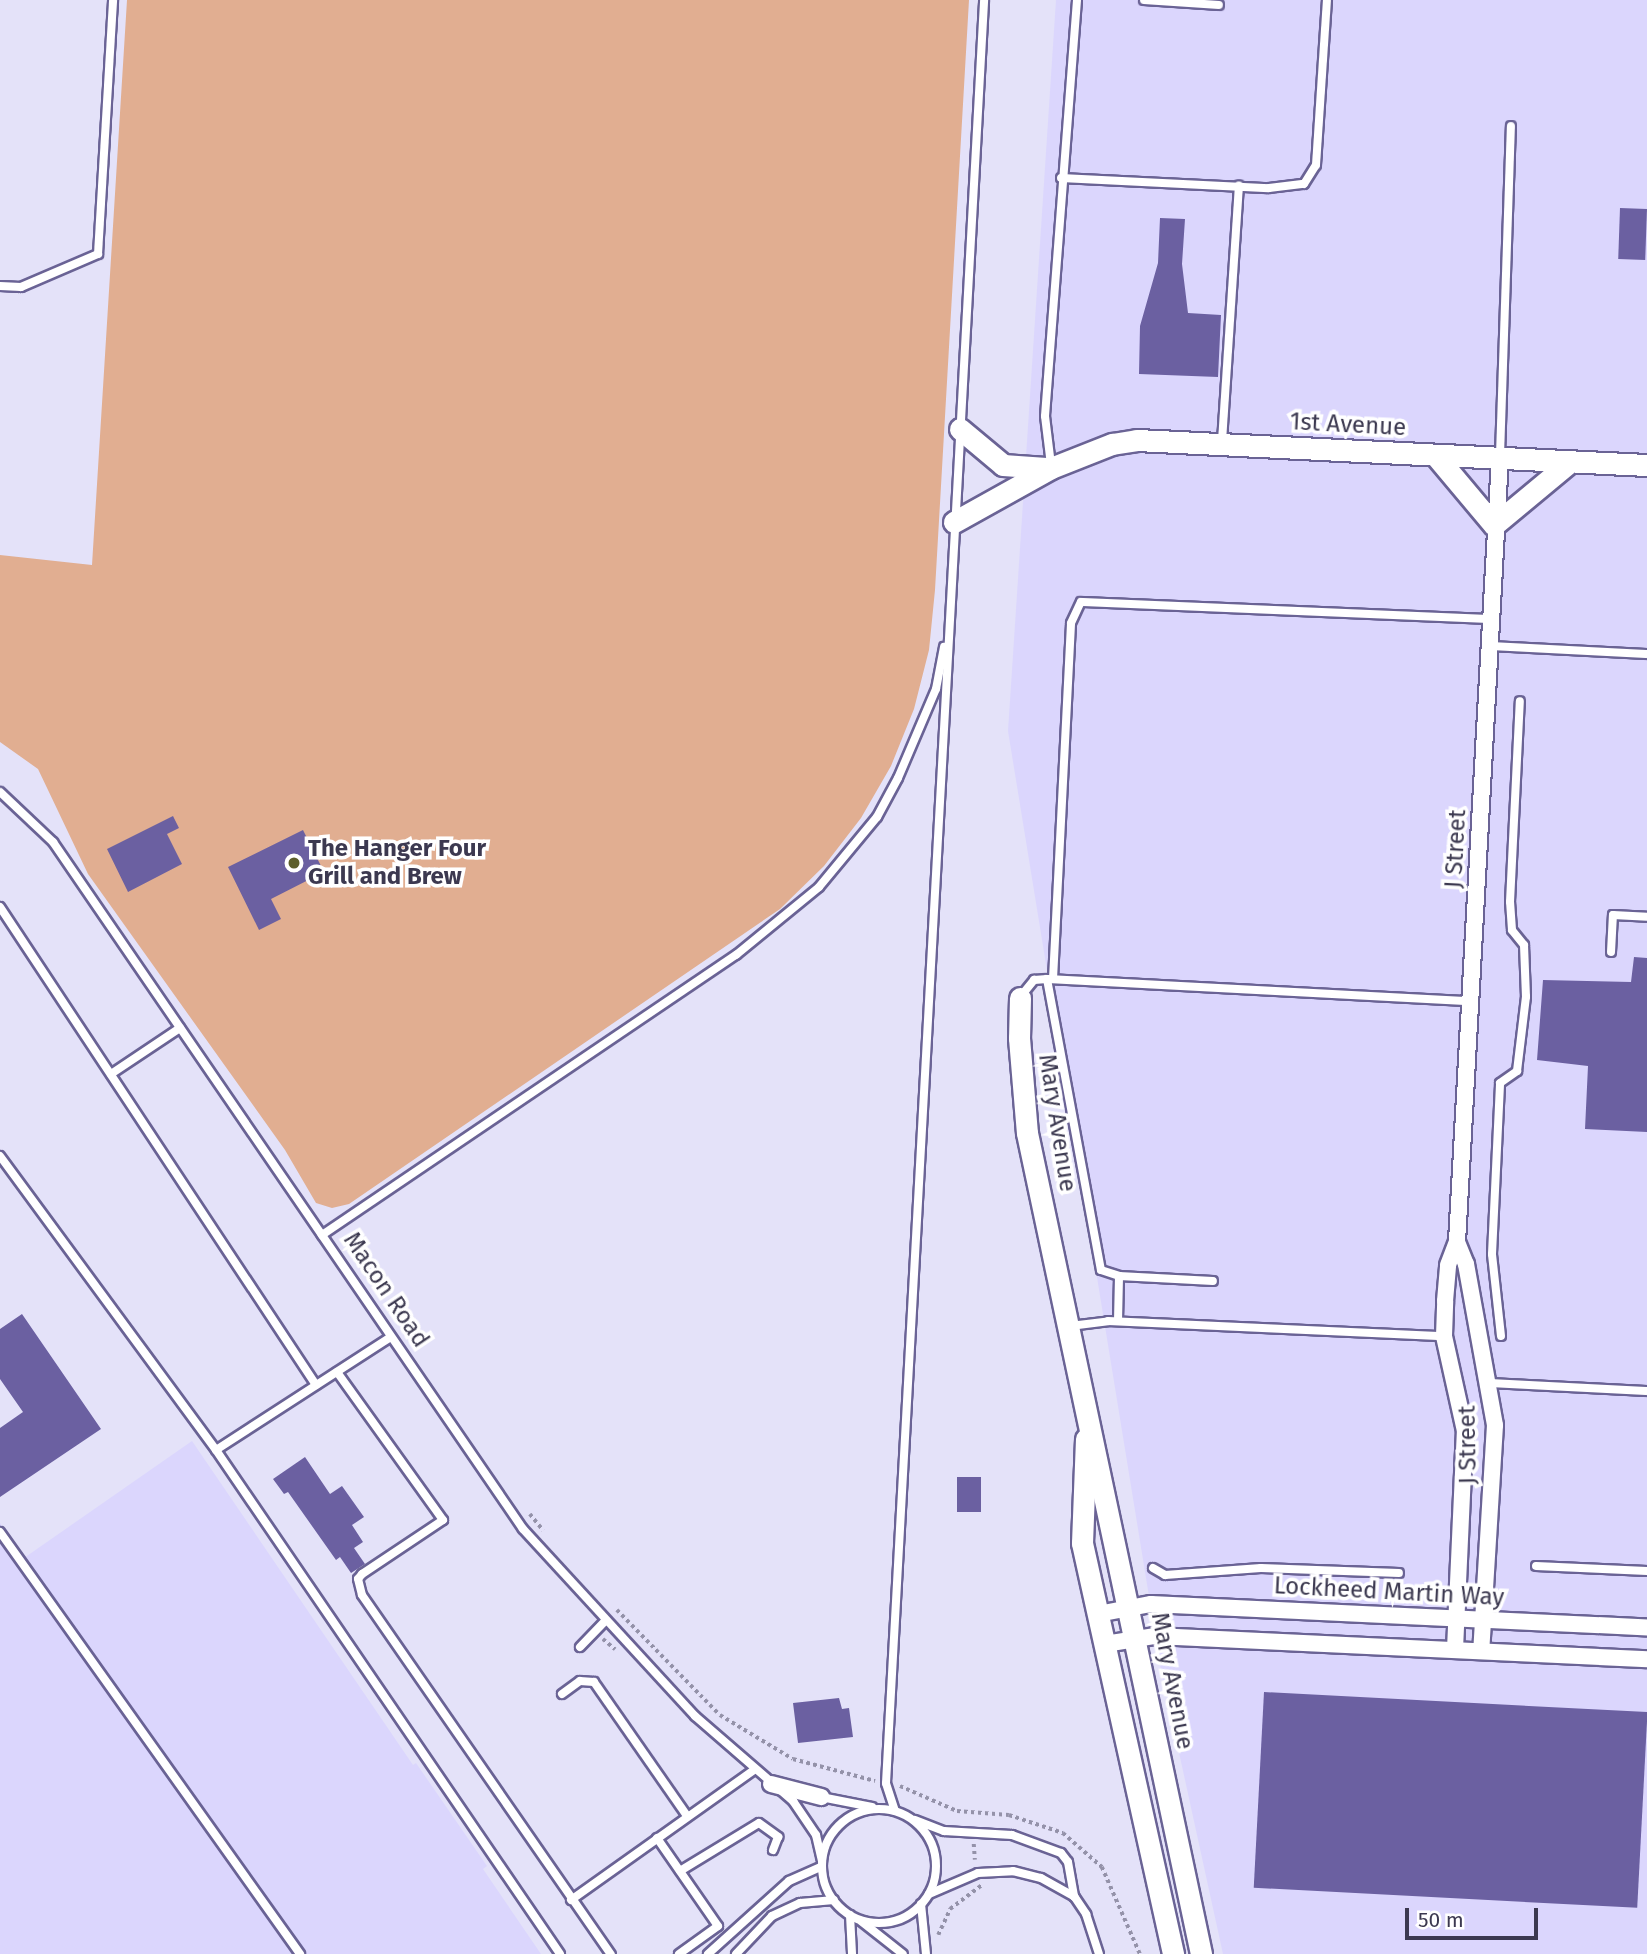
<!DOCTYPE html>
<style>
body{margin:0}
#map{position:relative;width:1647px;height:1954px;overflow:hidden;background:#e4e2f9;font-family:"Fira Sans",sans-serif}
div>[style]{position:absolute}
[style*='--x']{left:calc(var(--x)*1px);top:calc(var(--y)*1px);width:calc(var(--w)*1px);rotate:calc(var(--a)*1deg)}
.built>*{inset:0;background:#dbd6fd}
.green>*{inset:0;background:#e1ae91}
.building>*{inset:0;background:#6b60a1;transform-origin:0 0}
.path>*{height:3.5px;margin-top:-1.75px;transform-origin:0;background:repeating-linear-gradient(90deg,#9492a9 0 3.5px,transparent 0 7px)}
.roads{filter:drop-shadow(2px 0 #6a6395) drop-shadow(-2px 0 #6a6395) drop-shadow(0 2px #6a6395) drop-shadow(0 -2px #6a6395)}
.service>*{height:8px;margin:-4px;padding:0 4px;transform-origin:4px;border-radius:4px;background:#fff}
.service>.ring{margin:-4px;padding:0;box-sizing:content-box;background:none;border:8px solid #fff;border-radius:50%}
.minor>*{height:16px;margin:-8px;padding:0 8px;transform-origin:8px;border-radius:8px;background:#fff}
.tertiary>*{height:21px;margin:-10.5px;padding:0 10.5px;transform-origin:10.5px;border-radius:10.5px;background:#fff}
.dots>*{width:19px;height:19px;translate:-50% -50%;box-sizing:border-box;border:4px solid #fff;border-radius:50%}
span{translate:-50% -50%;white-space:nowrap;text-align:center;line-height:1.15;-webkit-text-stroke:7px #fff;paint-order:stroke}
.street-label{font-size:24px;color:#3c3950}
.poi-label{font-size:24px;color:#3c3950;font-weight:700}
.left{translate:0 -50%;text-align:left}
.scale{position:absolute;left:1405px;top:1908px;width:133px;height:32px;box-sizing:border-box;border:4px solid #3c3950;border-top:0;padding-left:9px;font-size:21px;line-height:24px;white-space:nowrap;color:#3c3950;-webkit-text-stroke:5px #fff;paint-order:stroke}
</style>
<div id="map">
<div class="built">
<div style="clip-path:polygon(1056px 0,1647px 0,1647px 1954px,1223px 1954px,1161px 1670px,1008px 731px)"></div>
<div style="clip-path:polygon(192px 1441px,413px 1765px,416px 1763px,487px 1866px,483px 1869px,541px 1954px,0 1954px,0 1523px,24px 1558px)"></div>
</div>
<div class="green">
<div style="clip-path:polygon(127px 0,969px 0,935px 590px,929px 650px,914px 709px,891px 766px,861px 818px,824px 866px,780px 909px,349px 1204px,332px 1208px,316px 1203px,285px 1150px,88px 874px,38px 769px,0 742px,0 555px,92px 565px)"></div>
</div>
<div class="building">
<div style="left:1620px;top:208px;width:27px;height:51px;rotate:2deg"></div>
<div style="clip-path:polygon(1160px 218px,1185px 219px,1182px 264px,1188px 313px,1221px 315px,1218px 377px,1139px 374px,1140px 326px,1158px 263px)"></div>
<div style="clip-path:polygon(173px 816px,179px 828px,167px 834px,182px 864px,128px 892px,107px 849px)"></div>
<div style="clip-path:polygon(303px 830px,324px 872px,271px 899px,281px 919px,259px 930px,228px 867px)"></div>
<div style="clip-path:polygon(1634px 957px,1647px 958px,1647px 1132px,1585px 1129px,1588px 1066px,1537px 1060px,1543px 980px,1631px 982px)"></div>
<div style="clip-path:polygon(22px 1314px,101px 1429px,0 1497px,0 1428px,23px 1412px,0 1379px,0 1329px)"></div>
<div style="clip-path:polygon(305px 1457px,330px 1494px,342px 1486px,364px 1517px,352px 1525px,363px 1542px,354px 1548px,365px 1564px,351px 1573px,340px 1557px,336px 1560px,288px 1492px,284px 1494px,273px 1479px)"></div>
<div style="left:957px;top:1477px;width:24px;height:35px"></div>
<div style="left:1264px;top:1692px;width:384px;height:196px;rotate:3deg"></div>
<div style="clip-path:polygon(839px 1698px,842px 1709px,849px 1708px,853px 1737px,798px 1743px,793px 1703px)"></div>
</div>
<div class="path">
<div style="--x:530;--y:1514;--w:21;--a:51"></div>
<div style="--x:617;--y:1610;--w:147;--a:45.6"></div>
<div style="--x:720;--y:1715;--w:85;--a:31.1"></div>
<div style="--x:793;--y:1759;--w:85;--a:15"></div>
<div style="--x:603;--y:1639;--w:16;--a:40"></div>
<div style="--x:900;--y:1786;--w:62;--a:23.7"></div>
<div style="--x:957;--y:1811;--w:52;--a:4.4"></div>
<div style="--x:1009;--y:1815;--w:57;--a:18.4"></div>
<div style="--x:1063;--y:1833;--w:52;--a:41.1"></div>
<div style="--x:1102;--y:1867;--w:95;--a:66.4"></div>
<div style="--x:974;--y:1844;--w:16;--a:86"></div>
<div style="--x:938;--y:1935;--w:29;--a:-65"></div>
<div style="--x:950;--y:1909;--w:40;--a:-37"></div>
</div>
<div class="roads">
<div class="service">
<div style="--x:1144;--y:0;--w:75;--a:3.8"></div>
<div style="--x:1061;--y:178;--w:208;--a:2.8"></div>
<div style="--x:1269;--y:188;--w:35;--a:-7"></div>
<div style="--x:1304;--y:184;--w:22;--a:-58"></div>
<div style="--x:1316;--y:165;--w:165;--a:-86.2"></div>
<div style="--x:0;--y:286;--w:21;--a:3"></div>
<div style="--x:21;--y:287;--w:84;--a:-23.2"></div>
<div style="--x:98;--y:254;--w:254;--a:-86.6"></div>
<div style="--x:1222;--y:441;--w:256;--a:-86.2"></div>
<div style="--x:1500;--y:455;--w:329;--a:-88.1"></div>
<div style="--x:1051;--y:465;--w:49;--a:-97"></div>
<div style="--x:1045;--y:416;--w:417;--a:-85.6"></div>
<div style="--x:1490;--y:646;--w:157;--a:2.9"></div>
<div style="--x:0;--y:792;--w:73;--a:43.3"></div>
<div style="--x:53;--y:842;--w:832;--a:55.62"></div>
<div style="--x:523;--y:1529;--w:254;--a:47.4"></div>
<div style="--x:695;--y:1716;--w:130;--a:40.9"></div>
<div style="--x:793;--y:1801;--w:41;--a:55.9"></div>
<div style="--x:816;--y:1835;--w:27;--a:77"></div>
<div style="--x:0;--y:907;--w:573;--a:56.53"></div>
<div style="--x:1611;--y:952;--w:37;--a:-87"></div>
<div style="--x:1613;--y:915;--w:34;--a:3"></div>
<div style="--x:1047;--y:979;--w:296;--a:79.5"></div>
<div style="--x:1101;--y:1270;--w:19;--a:18"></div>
<div style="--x:1119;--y:1276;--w:94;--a:3"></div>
<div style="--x:1053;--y:979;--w:356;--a:-87.1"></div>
<div style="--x:1071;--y:623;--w:23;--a:-65"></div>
<div style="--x:1081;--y:602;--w:410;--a:2.4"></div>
<div style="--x:1021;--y:996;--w:21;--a:-51"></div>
<div style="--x:1034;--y:980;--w:13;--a:-4"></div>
<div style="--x:1047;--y:979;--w:424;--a:3"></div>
<div style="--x:111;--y:1074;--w:83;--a:-33.7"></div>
<div style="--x:0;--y:1156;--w:365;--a:53.7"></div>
<div style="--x:216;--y:1450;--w:208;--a:-32.9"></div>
<div style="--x:322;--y:1235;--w:500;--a:-34.1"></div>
<div style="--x:736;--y:955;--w:107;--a:-39.3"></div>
<div style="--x:819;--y:887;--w:91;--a:-50.4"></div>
<div style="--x:877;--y:817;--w:44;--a:-61.7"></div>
<div style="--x:898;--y:778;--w:97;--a:-66.9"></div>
<div style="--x:936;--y:689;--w:43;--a:-79.2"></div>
<div style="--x:1118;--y:1321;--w:45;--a:-88.7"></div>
<div style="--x:1070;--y:1326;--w:38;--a:-7"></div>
<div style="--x:1108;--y:1321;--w:336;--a:2.6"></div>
<div style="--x:1501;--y:1336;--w:82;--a:-96.3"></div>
<div style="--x:1492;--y:1254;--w:171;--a:-87.3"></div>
<div style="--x:1500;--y:1083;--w:21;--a:-35"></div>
<div style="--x:1517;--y:1071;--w:75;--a:-83.1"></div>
<div style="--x:1526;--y:997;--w:52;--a:-92.2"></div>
<div style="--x:1524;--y:945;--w:19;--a:-129"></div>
<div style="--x:1512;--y:930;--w:28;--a:-94"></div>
<div style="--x:1510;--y:902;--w:201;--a:-87.2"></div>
<div style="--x:337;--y:1372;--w:182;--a:54.4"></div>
<div style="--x:443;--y:1520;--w:97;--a:146.3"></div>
<div style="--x:362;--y:1574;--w:6;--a:129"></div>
<div style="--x:358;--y:1579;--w:16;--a:76"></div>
<div style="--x:362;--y:1595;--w:437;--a:55.3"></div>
<div style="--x:1489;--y:1383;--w:158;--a:2.9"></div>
<div style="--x:216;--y:1450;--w:610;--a:55.68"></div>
<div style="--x:0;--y:1532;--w:518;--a:54.59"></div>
<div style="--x:1536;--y:1566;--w:111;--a:2.6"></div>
<div style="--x:1153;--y:1568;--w:14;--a:30"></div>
<div style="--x:1165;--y:1575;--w:96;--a:-4.2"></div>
<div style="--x:1261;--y:1568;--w:138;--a:2.1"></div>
<div style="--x:580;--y:1647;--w:36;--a:-46"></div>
<div style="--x:562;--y:1694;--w:22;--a:-36"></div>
<div style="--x:580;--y:1681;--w:14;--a:4"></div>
<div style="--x:594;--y:1682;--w:163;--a:55.2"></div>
<div style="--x:821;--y:1797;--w:52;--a:11.1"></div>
<div class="ring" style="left:822px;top:1809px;width:106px;height:106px"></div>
<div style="--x:895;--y:1811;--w:29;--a:-108"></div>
<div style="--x:886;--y:1783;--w:1786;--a:-86.85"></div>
<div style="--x:915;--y:1820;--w:31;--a:21"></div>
<div style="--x:944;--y:1831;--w:68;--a:3.4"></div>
<div style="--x:1012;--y:1835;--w:52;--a:20.2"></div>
<div style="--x:1061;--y:1853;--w:11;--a:52"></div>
<div style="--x:1068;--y:1862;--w:35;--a:80"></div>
<div style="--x:1074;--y:1896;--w:22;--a:56"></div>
<div style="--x:1086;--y:1914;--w:42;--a:72"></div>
<div style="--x:657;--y:1838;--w:107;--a:55.3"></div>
<div style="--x:718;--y:1926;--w:48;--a:144.3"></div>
<div style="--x:680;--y:1871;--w:92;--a:-31.3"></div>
<div style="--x:759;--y:1823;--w:24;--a:36"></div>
<div style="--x:778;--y:1837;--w:14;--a:111"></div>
<div style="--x:929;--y:1894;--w:53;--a:-23.2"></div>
<div style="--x:978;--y:1873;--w:35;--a:-3"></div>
<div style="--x:1013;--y:1871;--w:29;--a:14"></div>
<div style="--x:1041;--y:1878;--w:38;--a:29"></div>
<div style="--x:571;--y:1900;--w:224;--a:-35.4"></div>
<div style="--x:921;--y:1904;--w:50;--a:84.3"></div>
<div style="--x:850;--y:1915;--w:39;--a:87"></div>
<div style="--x:861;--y:1921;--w:53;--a:38.2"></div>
<div style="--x:708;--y:1954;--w:109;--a:-42"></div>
<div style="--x:789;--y:1881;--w:36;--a:-24"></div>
<div style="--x:736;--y:1954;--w:52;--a:-46.5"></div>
<div style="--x:772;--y:1916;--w:31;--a:-25"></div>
<div style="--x:800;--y:1903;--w:34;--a:-5"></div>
</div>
<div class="minor">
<div style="--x:1457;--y:1242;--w:24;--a:68"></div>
<div style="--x:1466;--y:1264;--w:164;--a:79.8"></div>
<div style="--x:1495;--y:1425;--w:226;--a:93.5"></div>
<div style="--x:1098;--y:1614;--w:54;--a:-10.7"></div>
<div style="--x:1151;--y:1604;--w:497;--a:2.7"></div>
<div style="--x:1105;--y:1644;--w:51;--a:-9.1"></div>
<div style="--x:1155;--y:1636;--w:493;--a:2.7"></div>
<div style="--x:1455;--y:1649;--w:218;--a:-87.4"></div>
<div style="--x:1465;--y:1431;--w:97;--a:-102.5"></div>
<div style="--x:1444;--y:1336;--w:35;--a:-88"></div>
<div style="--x:1445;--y:1301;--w:36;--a:-85"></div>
<div style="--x:1448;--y:1265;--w:25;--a:-69"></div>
<div style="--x:1457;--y:1242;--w:785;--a:-86.86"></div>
<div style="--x:771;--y:1784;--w:52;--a:14.6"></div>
</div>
<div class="tertiary">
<div style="--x:960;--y:429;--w:56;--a:39.9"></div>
<div style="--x:1003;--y:465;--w:43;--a:4"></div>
<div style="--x:1436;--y:456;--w:90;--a:50"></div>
<div style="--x:1494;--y:525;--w:99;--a:-39.7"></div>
<div style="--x:954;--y:522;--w:111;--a:-29.1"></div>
<div style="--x:1051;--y:468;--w:66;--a:-21.5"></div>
<div style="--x:1112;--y:444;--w:25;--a:-9"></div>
<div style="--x:1137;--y:440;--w:511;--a:2.81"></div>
<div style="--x:1020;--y:998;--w:40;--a:91.4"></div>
<div style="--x:1019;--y:1038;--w:95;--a:85.2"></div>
<div style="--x:1027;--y:1133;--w:839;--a:78.03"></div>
<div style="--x:1086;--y:1439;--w:104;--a:92.2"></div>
<div style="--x:1082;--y:1543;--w:421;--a:77.5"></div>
</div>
</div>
<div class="dots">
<div style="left:294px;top:863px;background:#5c5e2b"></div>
</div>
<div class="street-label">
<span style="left:1348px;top:425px;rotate:3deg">1st Avenue</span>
<span style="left:1456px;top:849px;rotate:-87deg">J Street</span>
<span style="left:1057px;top:1123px;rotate:81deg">Mary Avenue</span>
<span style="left:386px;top:1290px;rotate:56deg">Macon Road</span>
<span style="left:1468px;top:1445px;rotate:-91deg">J Street</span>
<span style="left:1389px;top:1592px;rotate:3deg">Lockheed Martin Way</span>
<span style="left:1172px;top:1681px;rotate:79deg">Mary Avenue</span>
</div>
<div class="poi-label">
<span class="left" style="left:308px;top:863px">The Hanger Four<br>Grill and Brew</span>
</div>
<div class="scale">50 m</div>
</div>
